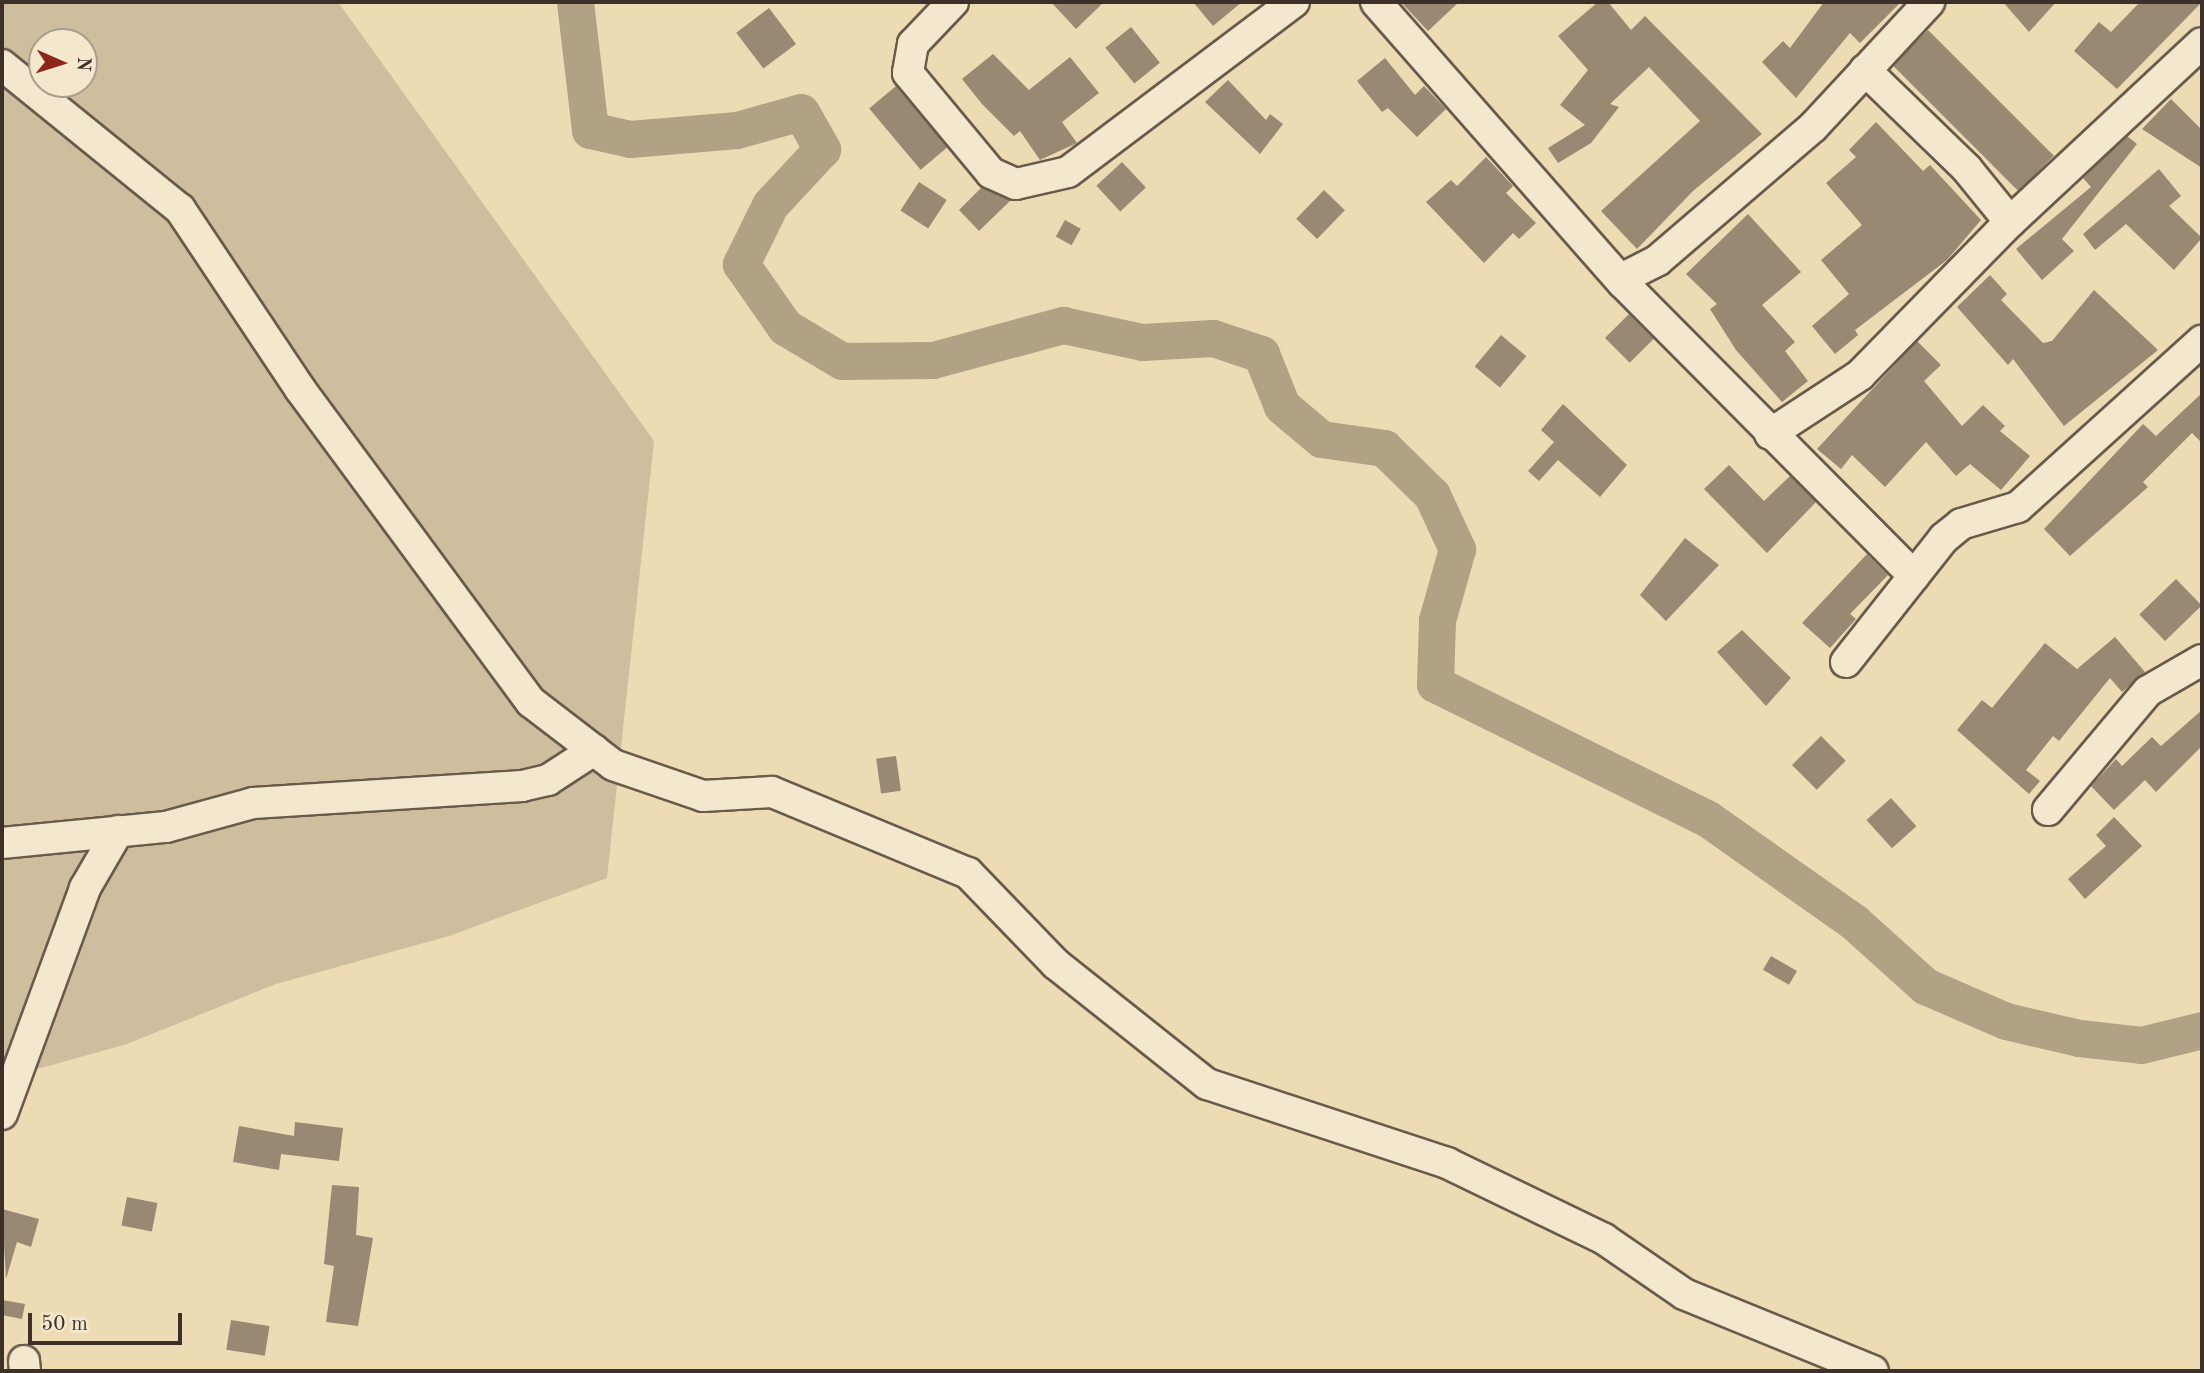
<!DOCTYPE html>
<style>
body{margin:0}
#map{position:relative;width:2204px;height:1373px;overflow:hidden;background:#eddbb4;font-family:"Old Standard TT",serif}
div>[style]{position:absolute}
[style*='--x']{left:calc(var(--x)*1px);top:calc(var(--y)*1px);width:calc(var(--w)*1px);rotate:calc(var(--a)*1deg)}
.green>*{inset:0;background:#cfbe9d}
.river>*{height:37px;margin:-18.5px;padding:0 18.5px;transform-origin:18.5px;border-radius:18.5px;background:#b1a185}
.building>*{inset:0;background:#998872;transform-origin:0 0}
.roads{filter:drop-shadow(2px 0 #695a4c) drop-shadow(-2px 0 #695a4c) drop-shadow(0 2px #695a4c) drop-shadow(0 -2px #695a4c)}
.minor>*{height:30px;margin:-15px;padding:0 15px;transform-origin:15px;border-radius:15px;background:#f3e8ce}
span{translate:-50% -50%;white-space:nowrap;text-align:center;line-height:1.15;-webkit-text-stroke:5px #f3e8ce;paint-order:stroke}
.frame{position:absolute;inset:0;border:4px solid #3d2f2a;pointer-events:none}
.north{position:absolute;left:28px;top:28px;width:70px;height:70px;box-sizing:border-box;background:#f3e8ce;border:2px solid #aa9e8c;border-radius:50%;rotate:93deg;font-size:19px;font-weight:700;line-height:28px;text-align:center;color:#3d2f2a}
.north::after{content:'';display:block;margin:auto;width:24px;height:32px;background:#8f2418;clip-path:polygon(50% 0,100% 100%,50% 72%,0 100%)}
.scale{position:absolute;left:28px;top:1313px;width:154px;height:32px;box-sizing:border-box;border:4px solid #3d2f2a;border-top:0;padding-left:9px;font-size:21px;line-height:24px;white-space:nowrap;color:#3d2f2a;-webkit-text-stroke:5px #f3e8ce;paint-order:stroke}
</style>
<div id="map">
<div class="green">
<div style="clip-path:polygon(evenodd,2px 2px,338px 2px,654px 441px,607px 878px,449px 936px,276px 984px,127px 1044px,2px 1079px,2px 2px,42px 42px,84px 42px,84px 84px,42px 84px,42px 42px)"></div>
</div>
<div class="river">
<div style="--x:575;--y:2;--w:129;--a:83.3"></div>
<div style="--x:590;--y:130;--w:41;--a:12.7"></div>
<div style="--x:630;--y:139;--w:107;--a:-4.8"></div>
<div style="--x:737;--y:130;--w:66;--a:-15.7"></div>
<div style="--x:801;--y:112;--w:43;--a:60.4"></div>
<div style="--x:822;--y:149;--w:76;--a:132.9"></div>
<div style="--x:770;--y:205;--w:66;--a:116.2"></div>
<div style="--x:741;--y:264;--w:77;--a:55.1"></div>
<div style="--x:785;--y:327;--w:66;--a:30.8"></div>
<div style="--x:842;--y:361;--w:91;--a:-0.6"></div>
<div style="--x:933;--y:360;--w:135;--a:-15.1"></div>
<div style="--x:1063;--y:325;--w:81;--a:12.1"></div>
<div style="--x:1142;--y:342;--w:71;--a:-3.2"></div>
<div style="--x:1213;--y:338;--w:51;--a:18.4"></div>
<div style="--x:1261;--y:354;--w:56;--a:68"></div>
<div style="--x:1282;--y:406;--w:51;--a:40.2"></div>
<div style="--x:1321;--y:439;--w:64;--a:8.1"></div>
<div style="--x:1384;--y:448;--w:67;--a:44.4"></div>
<div style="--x:1432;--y:495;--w:60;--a:65.2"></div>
<div style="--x:1457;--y:549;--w:74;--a:105.7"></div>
<div style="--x:1437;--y:620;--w:64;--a:91.8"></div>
<div style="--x:1435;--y:684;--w:305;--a:26.3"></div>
<div style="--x:1708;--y:819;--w:179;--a:35.2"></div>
<div style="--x:1854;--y:922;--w:96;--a:42"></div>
<div style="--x:1925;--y:986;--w:88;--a:23.4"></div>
<div style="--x:2006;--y:1021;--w:75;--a:13.1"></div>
<div style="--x:2079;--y:1038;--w:62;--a:6.4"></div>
<div style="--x:2141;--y:1045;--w:63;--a:-13.8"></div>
</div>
<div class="building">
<div style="clip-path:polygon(1051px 2px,1104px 2px,1076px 29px)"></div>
<div style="clip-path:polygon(1193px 2px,1242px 2px,1213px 26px)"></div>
<div style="clip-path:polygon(1401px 2px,1459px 2px,1428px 31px)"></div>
<div style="clip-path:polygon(1598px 2px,1608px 2px,1631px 30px,1645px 16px,1762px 134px,1693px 191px,1637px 249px,1601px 211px,1700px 121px,1649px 67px,1610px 104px,1619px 107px,1591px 143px,1558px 163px,1548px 148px,1585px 125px,1560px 105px,1588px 70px,1558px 36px)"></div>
<div style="clip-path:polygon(1824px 2px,1901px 2px,1860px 43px,1850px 33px,1796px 98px,1762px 62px,1783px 41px,1790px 48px)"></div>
<div style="clip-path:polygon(2003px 2px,2056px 2px,2029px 32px)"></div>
<div style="clip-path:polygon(2140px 2px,2202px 2px,2117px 89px,2074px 51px,2099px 22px,2111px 32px)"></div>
<div style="left:769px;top:8px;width:45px;height:41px;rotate:53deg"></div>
<div style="left:1131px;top:27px;width:46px;height:33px;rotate:51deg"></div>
<div style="left:1928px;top:30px;width:178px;height:50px;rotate:45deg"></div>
<div style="clip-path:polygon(993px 54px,1029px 90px,1070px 57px,1099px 93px,1062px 122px,1077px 143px,1040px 160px,1020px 131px,1014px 136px,982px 104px,962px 79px)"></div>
<div style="clip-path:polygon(1385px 58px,1415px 95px,1424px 86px,1446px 109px,1417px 137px,1388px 108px,1382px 112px,1357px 81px)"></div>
<div style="clip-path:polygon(1228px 80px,1266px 120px,1270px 114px,1283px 124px,1260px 154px,1205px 102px)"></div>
<div style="left:896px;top:86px;width:80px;height:35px;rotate:50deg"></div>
<div style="clip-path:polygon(2171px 99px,2202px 130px,2202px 168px,2142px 129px)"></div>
<div style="clip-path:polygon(1876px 122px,1923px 171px,1930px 165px,1981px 220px,1947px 260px,1855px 330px,1858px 335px,1835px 354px,1812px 326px,1849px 294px,1821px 260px,1862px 225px,1826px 183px,1856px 157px,1849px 150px)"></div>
<div style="clip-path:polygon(2127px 136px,2137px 144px,2062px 239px,2074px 251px,2042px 280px,2016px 249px,2091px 187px,2083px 178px)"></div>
<div style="clip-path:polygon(1486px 157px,1513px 186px,1506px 193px,1536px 223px,1519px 239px,1513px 233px,1484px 263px,1426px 202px,1451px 180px,1457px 186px)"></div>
<div style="left:1122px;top:162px;width:35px;height:35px;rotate:47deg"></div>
<div style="clip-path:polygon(2159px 169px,2181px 196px,2169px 206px,2202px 238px,2174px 270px,2126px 224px,2095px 250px,2083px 234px)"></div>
<div style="left:919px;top:182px;width:33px;height:34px;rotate:33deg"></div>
<div style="clip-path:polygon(982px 187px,1011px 200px,979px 231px,959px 210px)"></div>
<div style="left:1324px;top:190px;width:29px;height:40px;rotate:44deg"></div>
<div style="clip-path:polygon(1748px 214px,1801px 272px,1762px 305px,1795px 342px,1785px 351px,1808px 381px,1782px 402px,1736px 350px,1710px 309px,1717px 304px,1686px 274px)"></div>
<div style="left:1065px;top:220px;width:18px;height:19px;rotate:29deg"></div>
<div style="clip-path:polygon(1990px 275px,2007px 294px,2001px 300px,2043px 343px,2052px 341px,2094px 290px,2158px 350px,2064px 426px,2013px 359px,2008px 365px,1957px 307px)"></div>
<div style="left:1629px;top:314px;width:35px;height:34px;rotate:45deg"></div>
<div style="left:1501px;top:335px;width:33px;height:41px;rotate:40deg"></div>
<div style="clip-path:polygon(1917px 341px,1941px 365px,1924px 381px,1962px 426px,1983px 405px,2005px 426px,2000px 431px,2030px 456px,2001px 490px,1970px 464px,1956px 476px,1926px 442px,1885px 487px,1852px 455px,1841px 469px,1817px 449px)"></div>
<div style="clip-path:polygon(2202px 393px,2202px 443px,2192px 433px,2143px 482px,2148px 487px,2070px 556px,2044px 529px,2143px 424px,2156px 436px)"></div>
<div style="clip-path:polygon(1563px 404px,1627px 465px,1600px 497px,1558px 460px,1539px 481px,1528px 471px,1554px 442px,1541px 430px)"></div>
<div style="clip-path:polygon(1729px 465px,1764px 501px,1790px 476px,1816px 502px,1767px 553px,1704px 489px)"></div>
<div style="clip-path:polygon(1685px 538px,1719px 565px,1666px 621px,1640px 595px)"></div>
<div style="clip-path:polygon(1867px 554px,1888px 575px,1850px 614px,1856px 619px,1830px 648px,1802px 623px)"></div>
<div style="left:2176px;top:579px;width:37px;height:51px;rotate:46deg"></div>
<div style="clip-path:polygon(1742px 630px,1791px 678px,1766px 706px,1717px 652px)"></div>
<div style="clip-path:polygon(2115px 637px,2145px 672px,2122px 692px,2110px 678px,2059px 741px,2053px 736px,2026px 770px,2040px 781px,2029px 794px,1957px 730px,1982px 700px,1992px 708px,2045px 643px,2077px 669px)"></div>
<div style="clip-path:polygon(2202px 710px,2202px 746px,2156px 792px,2145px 780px,2114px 810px,2091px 786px,2116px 759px,2122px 766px,2152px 737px,2161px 746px)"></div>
<div style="left:1821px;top:736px;width:35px;height:41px;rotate:45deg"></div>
<div style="left:896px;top:756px;width:35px;height:20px;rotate:82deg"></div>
<div style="left:1891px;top:798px;width:38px;height:33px;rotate:48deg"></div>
<div style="clip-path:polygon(2114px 817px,2142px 846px,2085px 899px,2068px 879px,2106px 846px,2096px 835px)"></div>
<div style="left:1771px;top:956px;width:30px;height:16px;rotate:30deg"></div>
<div style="clip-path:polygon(295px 1122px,343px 1128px,339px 1161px,281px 1154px,279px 1170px,233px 1162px,239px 1126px,294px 1136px)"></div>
<div style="clip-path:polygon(332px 1185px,359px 1187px,356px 1235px,373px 1238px,358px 1326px,326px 1322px,334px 1266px,324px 1264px)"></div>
<div style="left:127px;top:1197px;width:31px;height:29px;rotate:11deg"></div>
<div style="clip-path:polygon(2px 1209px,39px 1219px,31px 1247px,17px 1242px,6px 1279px)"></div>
<div style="clip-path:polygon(2px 1300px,25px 1304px,22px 1319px,2px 1315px)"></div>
<div style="left:231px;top:1320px;width:39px;height:30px;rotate:9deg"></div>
</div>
<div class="roads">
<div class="minor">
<div style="--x:953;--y:2;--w:58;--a:133.6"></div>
<div style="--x:913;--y:44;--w:29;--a:100"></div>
<div style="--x:908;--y:73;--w:130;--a:50.3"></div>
<div style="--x:991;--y:173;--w:27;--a:24"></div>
<div style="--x:1016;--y:184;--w:53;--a:-13"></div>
<div style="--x:1068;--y:172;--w:283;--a:-37"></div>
<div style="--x:1376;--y:2;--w:374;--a:48.7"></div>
<div style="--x:1623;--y:283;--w:413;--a:45.2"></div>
<div style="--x:2;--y:65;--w:229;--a:39"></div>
<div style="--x:180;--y:209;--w:216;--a:56.3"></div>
<div style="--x:300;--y:389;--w:389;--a:53.6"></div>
<div style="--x:531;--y:702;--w:103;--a:37.5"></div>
<div style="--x:613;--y:765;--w:95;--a:19"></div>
<div style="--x:703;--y:796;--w:69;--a:-3.3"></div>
<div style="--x:772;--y:792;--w:212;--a:22.5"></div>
<div style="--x:968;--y:873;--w:127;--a:46"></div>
<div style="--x:1056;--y:964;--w:193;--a:38.5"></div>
<div style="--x:1207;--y:1084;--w:253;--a:18.2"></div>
<div style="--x:1447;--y:1163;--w:174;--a:25.8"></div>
<div style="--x:1604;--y:1239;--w:97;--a:34.5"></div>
<div style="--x:1684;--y:1294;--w:204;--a:22.2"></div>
<div style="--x:1865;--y:70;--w:142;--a:44.1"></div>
<div style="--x:1967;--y:169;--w:68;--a:50.9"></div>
<div style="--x:1623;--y:278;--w:39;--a:-27"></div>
<div style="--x:1658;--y:260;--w:204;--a:-40.6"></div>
<div style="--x:1813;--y:127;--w:171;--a:-47.1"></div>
<div style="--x:1770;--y:434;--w:108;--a:-33.2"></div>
<div style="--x:1860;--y:375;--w:214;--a:-45.6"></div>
<div style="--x:2010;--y:222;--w:262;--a:-43"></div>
<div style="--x:1846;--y:662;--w:158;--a:-51.7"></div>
<div style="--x:1944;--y:538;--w:22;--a:-39"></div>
<div style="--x:1961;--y:524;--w:59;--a:-16.6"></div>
<div style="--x:2018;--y:507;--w:248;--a:-42.1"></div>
<div style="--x:2048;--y:810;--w:155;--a:-50"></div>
<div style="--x:2148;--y:691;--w:62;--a:-29.9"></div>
<div style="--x:2;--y:843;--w:165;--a:-5.6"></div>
<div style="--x:166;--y:827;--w:90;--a:-15.4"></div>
<div style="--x:253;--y:803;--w:270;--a:-3.6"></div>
<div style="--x:522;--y:786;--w:27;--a:-13"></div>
<div style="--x:548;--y:780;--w:55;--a:-33.1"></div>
<div style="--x:2;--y:1114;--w:241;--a:-69.8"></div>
<div style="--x:85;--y:888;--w:66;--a:-59.9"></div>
<div style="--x:24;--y:1361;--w:10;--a:84"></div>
</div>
</div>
<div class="frame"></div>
<div class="north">N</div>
<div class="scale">50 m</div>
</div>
